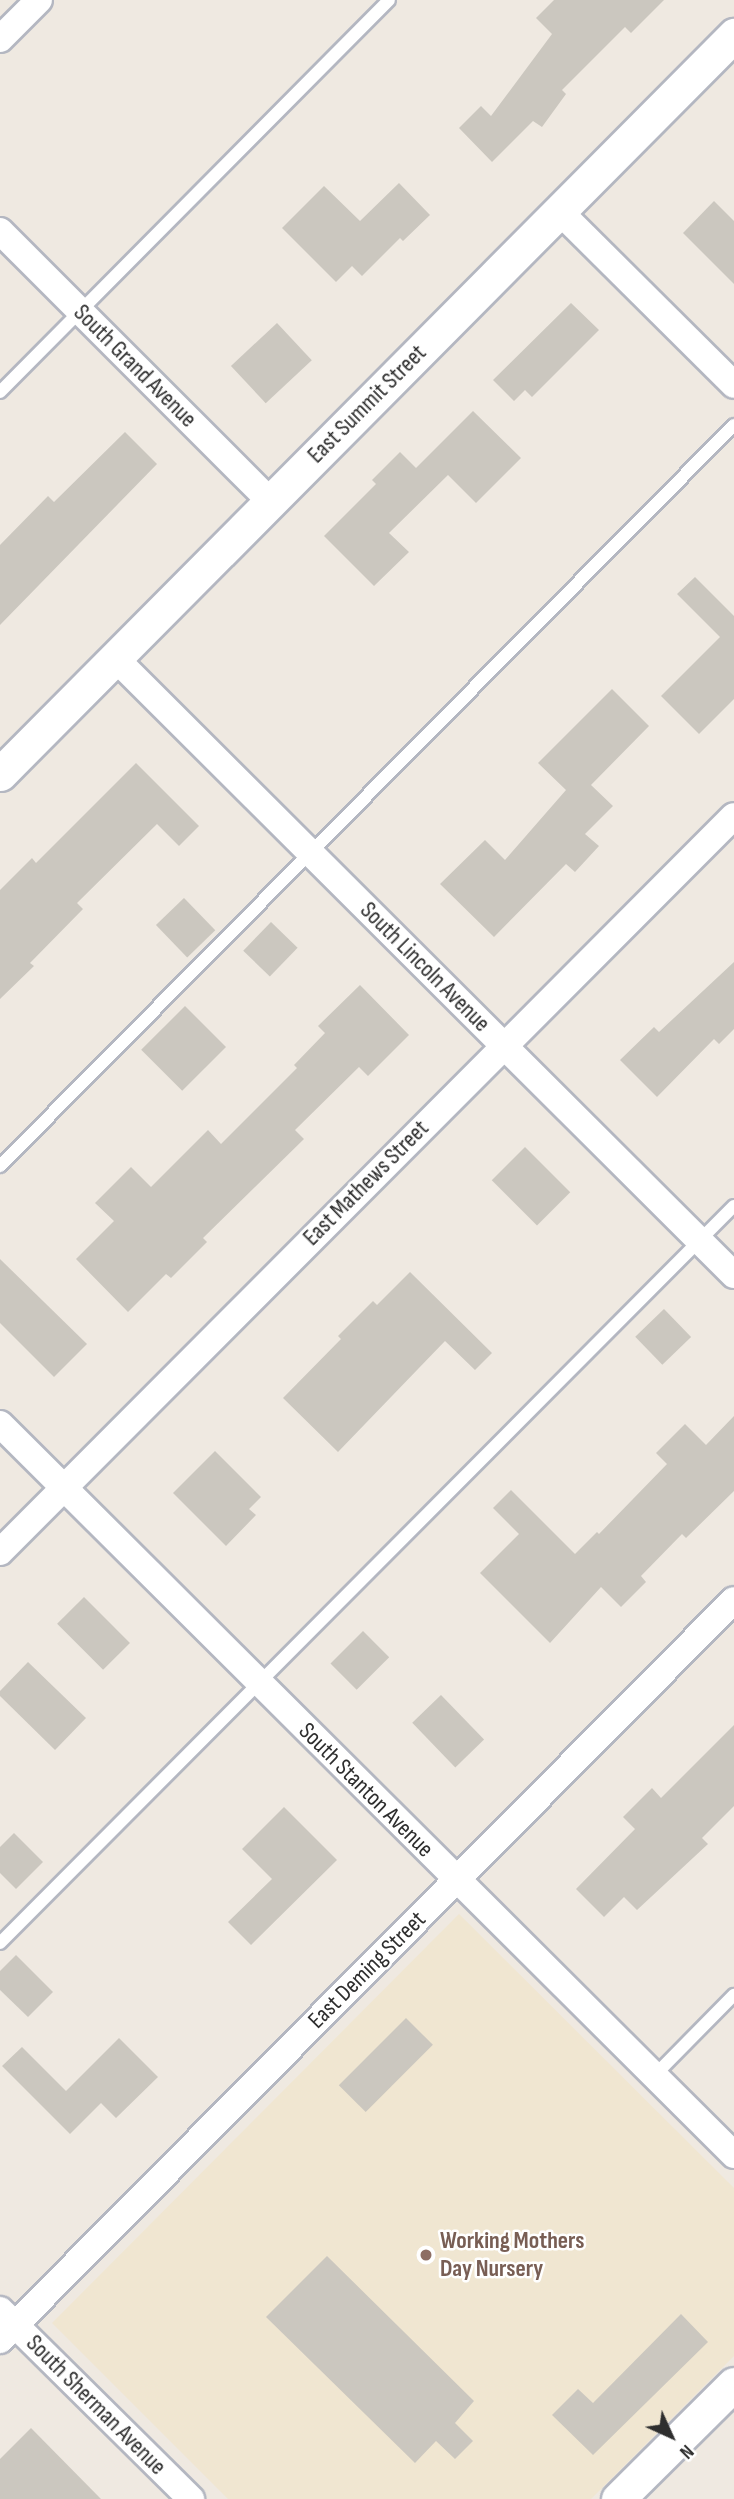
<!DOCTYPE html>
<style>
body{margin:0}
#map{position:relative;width:734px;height:2499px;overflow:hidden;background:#efe9e1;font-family:"Sofia Sans Condensed",sans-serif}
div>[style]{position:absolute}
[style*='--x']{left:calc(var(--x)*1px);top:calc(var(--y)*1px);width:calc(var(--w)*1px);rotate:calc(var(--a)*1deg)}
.education>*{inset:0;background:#f0e6d1}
.building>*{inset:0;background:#cbc7bf;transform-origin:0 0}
.roads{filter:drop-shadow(2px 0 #b4b7c1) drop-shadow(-2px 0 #b4b7c1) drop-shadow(0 2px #b4b7c1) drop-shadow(0 -2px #b4b7c1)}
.service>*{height:12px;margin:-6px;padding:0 6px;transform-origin:6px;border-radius:6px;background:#fff}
.minor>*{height:26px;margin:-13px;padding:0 13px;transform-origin:13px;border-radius:13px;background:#fff}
.tertiary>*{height:33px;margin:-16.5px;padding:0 16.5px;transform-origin:16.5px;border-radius:16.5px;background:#fff}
.dots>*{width:19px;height:19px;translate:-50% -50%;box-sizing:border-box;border:4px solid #fff;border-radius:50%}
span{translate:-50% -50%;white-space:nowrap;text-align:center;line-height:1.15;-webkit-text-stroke:5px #fff;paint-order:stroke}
.street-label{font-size:24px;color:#2e2e2e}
.education-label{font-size:24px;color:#785e54;font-weight:700}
.left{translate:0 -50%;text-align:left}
.north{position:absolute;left:636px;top:2401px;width:70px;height:70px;-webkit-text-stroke:5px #fff;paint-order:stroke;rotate:135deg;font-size:19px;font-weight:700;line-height:28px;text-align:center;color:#2e2e2e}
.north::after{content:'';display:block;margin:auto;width:24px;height:32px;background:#2e2e2e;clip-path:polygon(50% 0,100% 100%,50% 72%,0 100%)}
</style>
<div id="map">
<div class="education">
<div style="clip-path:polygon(459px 1914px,734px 2188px,734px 2356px,591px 2499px,228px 2499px,52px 2323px)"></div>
</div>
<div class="building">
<div style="clip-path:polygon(554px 0,664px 0,631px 33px,625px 27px,562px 90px,566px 94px,542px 127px,533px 121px,492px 162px,459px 128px,481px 106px,491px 116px,552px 34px,536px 18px)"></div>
<div style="clip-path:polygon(399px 183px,430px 215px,403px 241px,400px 238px,362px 276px,352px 266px,336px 282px,282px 228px,324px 186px,360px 221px)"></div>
<div style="clip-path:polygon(714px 201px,734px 221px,734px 284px,683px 233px)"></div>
<div style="clip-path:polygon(571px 303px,599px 330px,532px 397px,525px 390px,514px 401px,493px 380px)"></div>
<div style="left:277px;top:323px;width:51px;height:63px;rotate:47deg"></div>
<div style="clip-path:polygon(473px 411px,521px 458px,476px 503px,448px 475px,389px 533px,409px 552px,374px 586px,324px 536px,376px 484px,372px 480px,400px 452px,416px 468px)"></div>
<div style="clip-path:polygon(125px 432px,157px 464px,0 625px,0 545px,48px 496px,54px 502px)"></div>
<div style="clip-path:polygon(695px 577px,734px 616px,734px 699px,699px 734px,661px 696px,720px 637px,677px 594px)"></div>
<div style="clip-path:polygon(612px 689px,649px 726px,591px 785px,613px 806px,585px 834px,599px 846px,575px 872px,566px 864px,494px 937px,440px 884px,485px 840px,505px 860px,566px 790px,538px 763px)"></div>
<div style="clip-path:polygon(136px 763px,199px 826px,179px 846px,157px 824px,77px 903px,83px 909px,30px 963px,34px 966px,0 999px,0 890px,32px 858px,36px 863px)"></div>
<div style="left:184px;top:898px;width:45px;height:39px;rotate:46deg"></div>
<div style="left:271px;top:922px;width:37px;height:40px;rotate:44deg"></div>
<div style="clip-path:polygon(734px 962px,734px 1029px,719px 1044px,714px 1039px,657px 1097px,620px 1060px,654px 1027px,659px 1032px)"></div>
<div style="clip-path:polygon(360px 985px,409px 1035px,368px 1076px,359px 1067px,295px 1130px,304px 1139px,203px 1238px,207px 1242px,171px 1278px,166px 1274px,128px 1312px,76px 1259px,114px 1221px,95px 1203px,131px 1167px,151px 1187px,208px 1130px,221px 1144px,297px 1068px,294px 1065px,325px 1033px,318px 1026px)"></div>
<div style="left:185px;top:1006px;width:58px;height:62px;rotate:45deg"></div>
<div style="left:525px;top:1147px;width:64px;height:47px;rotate:45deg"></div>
<div style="clip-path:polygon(0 1259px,87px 1344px,54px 1377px,0 1323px)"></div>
<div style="clip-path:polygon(410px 1272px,492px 1353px,475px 1370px,445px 1341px,338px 1452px,283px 1398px,341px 1339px,338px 1336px,373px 1301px,377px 1305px)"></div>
<div style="left:664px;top:1309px;width:39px;height:40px;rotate:46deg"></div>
<div style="clip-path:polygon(734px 1416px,734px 1491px,686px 1538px,682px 1534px,641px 1576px,646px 1582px,621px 1607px,601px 1587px,550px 1643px,480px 1573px,519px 1534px,493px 1508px,511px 1490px,575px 1554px,597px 1532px,599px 1534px,667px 1464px,656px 1453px,685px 1424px,706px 1445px)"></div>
<div style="clip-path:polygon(215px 1451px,261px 1497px,249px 1509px,256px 1515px,226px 1546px,173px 1493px)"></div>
<div style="left:84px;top:1597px;width:65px;height:38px;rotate:45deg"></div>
<div style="left:363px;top:1631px;width:37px;height:46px;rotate:45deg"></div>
<div style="clip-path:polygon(28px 1662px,86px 1718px,55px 1750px,0 1696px,0 1691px)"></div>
<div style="left:441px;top:1695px;width:62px;height:40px;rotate:46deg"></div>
<div style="clip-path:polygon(734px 1725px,734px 1806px,702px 1838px,708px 1844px,637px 1910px,624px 1897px,604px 1917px,576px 1889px,635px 1829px,623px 1817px,652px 1788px,661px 1798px)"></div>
<div style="clip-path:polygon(284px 1807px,337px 1860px,251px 1945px,228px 1922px,272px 1879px,242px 1849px)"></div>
<div style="clip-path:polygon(14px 1833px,43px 1862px,16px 1889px,0 1873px,0 1847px)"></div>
<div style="clip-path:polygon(16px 1955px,53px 1992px,28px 2017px,0 1990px,0 1971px)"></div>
<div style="left:406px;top:2018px;width:38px;height:95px;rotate:45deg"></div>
<div style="clip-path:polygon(119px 2038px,158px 2077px,116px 2118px,101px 2103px,70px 2134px,2px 2066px,22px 2047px,66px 2091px)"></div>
<div style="clip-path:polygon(327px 2256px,474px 2401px,455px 2423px,473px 2441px,455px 2459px,436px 2441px,415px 2463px,266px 2317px)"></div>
<div style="clip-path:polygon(681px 2314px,708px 2342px,593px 2455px,552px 2415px,578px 2389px,593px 2403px)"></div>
<div style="clip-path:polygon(31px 2428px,101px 2499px,0 2499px,0 2459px)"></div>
</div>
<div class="roads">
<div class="service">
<div style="--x:0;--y:392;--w:552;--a:-45.22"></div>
<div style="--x:0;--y:1166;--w:1043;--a:-45.27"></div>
<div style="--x:0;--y:1943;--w:1040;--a:-45.12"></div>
<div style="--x:654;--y:2076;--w:114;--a:-45.4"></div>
</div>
<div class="minor">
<div style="--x:0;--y:39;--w:55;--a:-45"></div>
<div style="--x:560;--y:212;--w:245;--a:44.8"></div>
<div style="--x:0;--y:231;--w:382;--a:45"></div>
<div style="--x:115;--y:658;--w:874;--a:44.91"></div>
<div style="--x:0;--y:1424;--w:1036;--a:44.88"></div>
<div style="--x:0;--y:1552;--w:1039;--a:-45.08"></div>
<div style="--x:0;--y:2310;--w:269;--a:44.7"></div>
<div style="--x:0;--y:2340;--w:1042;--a:-45.23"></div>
</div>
<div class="tertiary">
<div style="--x:0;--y:774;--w:1042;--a:-45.19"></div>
<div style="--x:618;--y:2499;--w:163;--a:-44.8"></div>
</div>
</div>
<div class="dots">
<div style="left:426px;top:2255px;background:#8d6e63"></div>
</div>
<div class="street-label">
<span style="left:135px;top:366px;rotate:45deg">South Grand Avenue</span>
<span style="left:367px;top:404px;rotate:-45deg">East Summit Street</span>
<span style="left:425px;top:967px;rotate:45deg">South Lincoln Avenue</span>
<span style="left:366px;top:1183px;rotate:-45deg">East Mathews Street</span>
<span style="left:366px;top:1790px;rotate:45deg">South Stanton Avenue</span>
<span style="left:367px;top:1970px;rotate:-45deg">East Deming Street</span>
<span style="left:96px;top:2405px;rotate:45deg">South Sherman Avenue</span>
</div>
<div class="education-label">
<span class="left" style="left:440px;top:2255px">Working Mothers<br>Day Nursery</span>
</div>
<div class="north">N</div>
</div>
